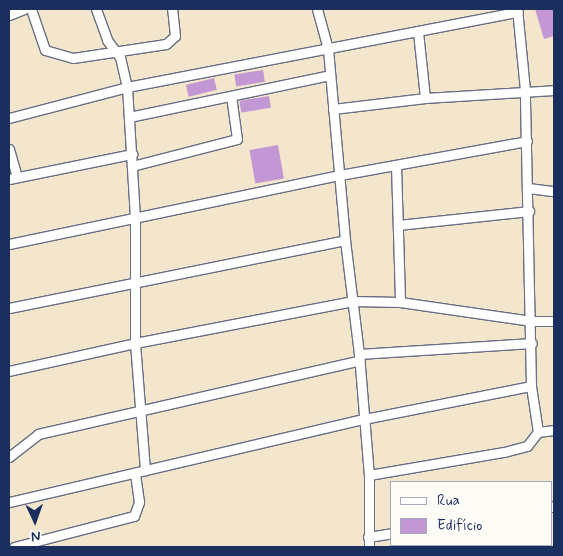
<!DOCTYPE html>
<meta charset="utf-8">
<style>
body{margin:0}
#map{position:relative;width:563px;height:556px;overflow:hidden;background:#f3e6cd;font-family:Mynerve,sans-serif}
div>[style]{position:absolute}
[style*='--x']{left:calc(var(--x)*1px);top:calc(var(--y)*1px);width:calc(var(--w)*1px);rotate:calc(var(--a)*1deg)}
.building>*{inset:0;background:#c397d3;transform-origin:0 0}
.roads{filter:drop-shadow(1px 0 #676f85) drop-shadow(-1px 0 #676f85) drop-shadow(0 1px #676f85) drop-shadow(0 -1px #676f85)}
.minor>*{height:9px;margin:-4.5px;padding:0 4.5px;transform-origin:4.5px;border-radius:4.5px;background:#fff}
span{translate:-50% -50%;white-space:nowrap;text-align:center;line-height:1.15;-webkit-text-stroke:4px #fdfcf7;paint-order:stroke}
.frame{position:absolute;inset:0;border:10px solid #1b2f5e;pointer-events:none}
.legend{position:absolute;left:390px;top:481px;width:162px;height:65px;box-sizing:border-box;background:#fdfcf7;border:1px solid #a3aaba;margin:0;padding:6px 9px;list-style:none;font-size:15px;color:#1b2f5e}
.legend li{display:flex;align-items:center;gap:10px;height:25px}
.legend b{width:25px;border:1px solid #a3aaba}
.north{position:absolute;left:10px;top:496px;width:50px;height:50px;-webkit-text-stroke:4px #fdfcf7;paint-order:stroke;rotate:177deg;font-size:14px;font-weight:700;line-height:20px;text-align:center;color:#1b2f5e}
.north::after{content:'';display:block;margin:auto;width:18px;height:22px;background:#1b2f5e;clip-path:polygon(50% 0,100% 100%,50% 72%,0 100%)}
</style>
<div id="map">
<div class="building">
<div style="clip-path:polygon(535px 9px,554px 9px,554px 36px,544px 39px)"></div>
<div style="left:263px;top:70px;width:12px;height:29px;rotate:81deg"></div>
<div style="left:214px;top:78px;width:12px;height:29px;rotate:76deg"></div>
<div style="left:269px;top:96px;width:12px;height:30px;rotate:81deg"></div>
<div style="left:278px;top:145px;width:34px;height:29px;rotate:80deg"></div>
</div>
<div class="roads">
<div class="minor">
<div style="--x:31;--y:9;--w:43;--a:71.1"></div>
<div style="--x:45;--y:50;--w:29;--a:16"></div>
<div style="--x:73;--y:58;--w:94;--a:-8.6"></div>
<div style="--x:166;--y:44;--w:12;--a:-42"></div>
<div style="--x:175;--y:36;--w:27;--a:-96"></div>
<div style="--x:96;--y:9;--w:33;--a:70"></div>
<div style="--x:107;--y:40;--w:21;--a:53"></div>
<div style="--x:120;--y:57;--w:31;--a:77"></div>
<div style="--x:127;--y:87;--w:130;--a:86.5"></div>
<div style="--x:135;--y:217;--w:126;--a:90"></div>
<div style="--x:135;--y:343;--w:128;--a:85.5"></div>
<div style="--x:317;--y:9;--w:41;--a:74.6"></div>
<div style="--x:328;--y:49;--w:192;--a:84.9"></div>
<div style="--x:345;--y:240;--w:115;--a:83"></div>
<div style="--x:359;--y:354;--w:121;--a:85.3"></div>
<div style="--x:369;--y:475;--w:72;--a:90"></div>
<div style="--x:9;--y:15;--w:16;--a:-22"></div>
<div style="--x:418;--y:32;--w:66;--a:83.9"></div>
<div style="--x:333;--y:109;--w:93;--a:-6.8"></div>
<div style="--x:425;--y:98;--w:129;--a:-3.5"></div>
<div style="--x:129;--y:117;--w:205;--a:-11.8"></div>
<div style="--x:9;--y:118;--w:122;--a:-14.7"></div>
<div style="--x:127;--y:87;--w:398;--a:-10.9"></div>
<div style="--x:9;--y:149;--w:29;--a:74"></div>
<div style="--x:396;--y:165;--w:137;--a:88.3"></div>
<div style="--x:132;--y:166;--w:108;--a:-14.4"></div>
<div style="--x:237;--y:139;--w:43;--a:-97.9"></div>
<div style="--x:9;--y:179;--w:126;--a:-11.5"></div>
<div style="--x:528;--y:188;--w:26;--a:7"></div>
<div style="--x:398;--y:225;--w:132;--a:-6.1"></div>
<div style="--x:9;--y:244;--w:338;--a:-11.8"></div>
<div style="--x:340;--y:175;--w:190;--a:-10.3"></div>
<div style="--x:9;--y:308;--w:343;--a:-11.4"></div>
<div style="--x:359;--y:354;--w:173;--a:-3.6"></div>
<div style="--x:9;--y:371;--w:129;--a:-12.5"></div>
<div style="--x:135;--y:343;--w:222;--a:-10.9"></div>
<div style="--x:353;--y:301;--w:47;--a:1.2"></div>
<div style="--x:400;--y:302;--w:133;--a:8.2"></div>
<div style="--x:532;--y:321;--w:22;--a:0"></div>
<div style="--x:538;--y:432;--w:16;--a:-7"></div>
<div style="--x:9;--y:457;--w:37;--a:-38"></div>
<div style="--x:38;--y:434;--w:330;--a:-12.9"></div>
<div style="--x:369;--y:475;--w:137;--a:-9.7"></div>
<div style="--x:504;--y:452;--w:24;--a:-15"></div>
<div style="--x:527;--y:446;--w:18;--a:-52"></div>
<div style="--x:538;--y:432;--w:47;--a:-98.7"></div>
<div style="--x:531;--y:386;--w:296;--a:-91.2"></div>
<div style="--x:525;--y:90;--w:81;--a:-95.6"></div>
<div style="--x:9;--y:502;--w:365;--a:-13.2"></div>
<div style="--x:364;--y:419;--w:170;--a:-11.2"></div>
<div style="--x:552;--y:507;--w:2;--a:-27"></div>
<div style="--x:368;--y:537;--w:24;--a:-9"></div>
<div style="--x:14;--y:547;--w:124;--a:-14.5"></div>
<div style="--x:134;--y:516;--w:15;--a:-70"></div>
<div style="--x:139;--y:502;--w:29;--a:-98"></div>
</div>
</div>
<div class="frame"></div>
<ul class="legend">
<li><b style="height:6px;background:#fff"></b>Rua</li>
<li><b style="height:14px;background:#c397d3"></b>Edifício</li>
</ul>
<div class="north">N</div>
</div>
